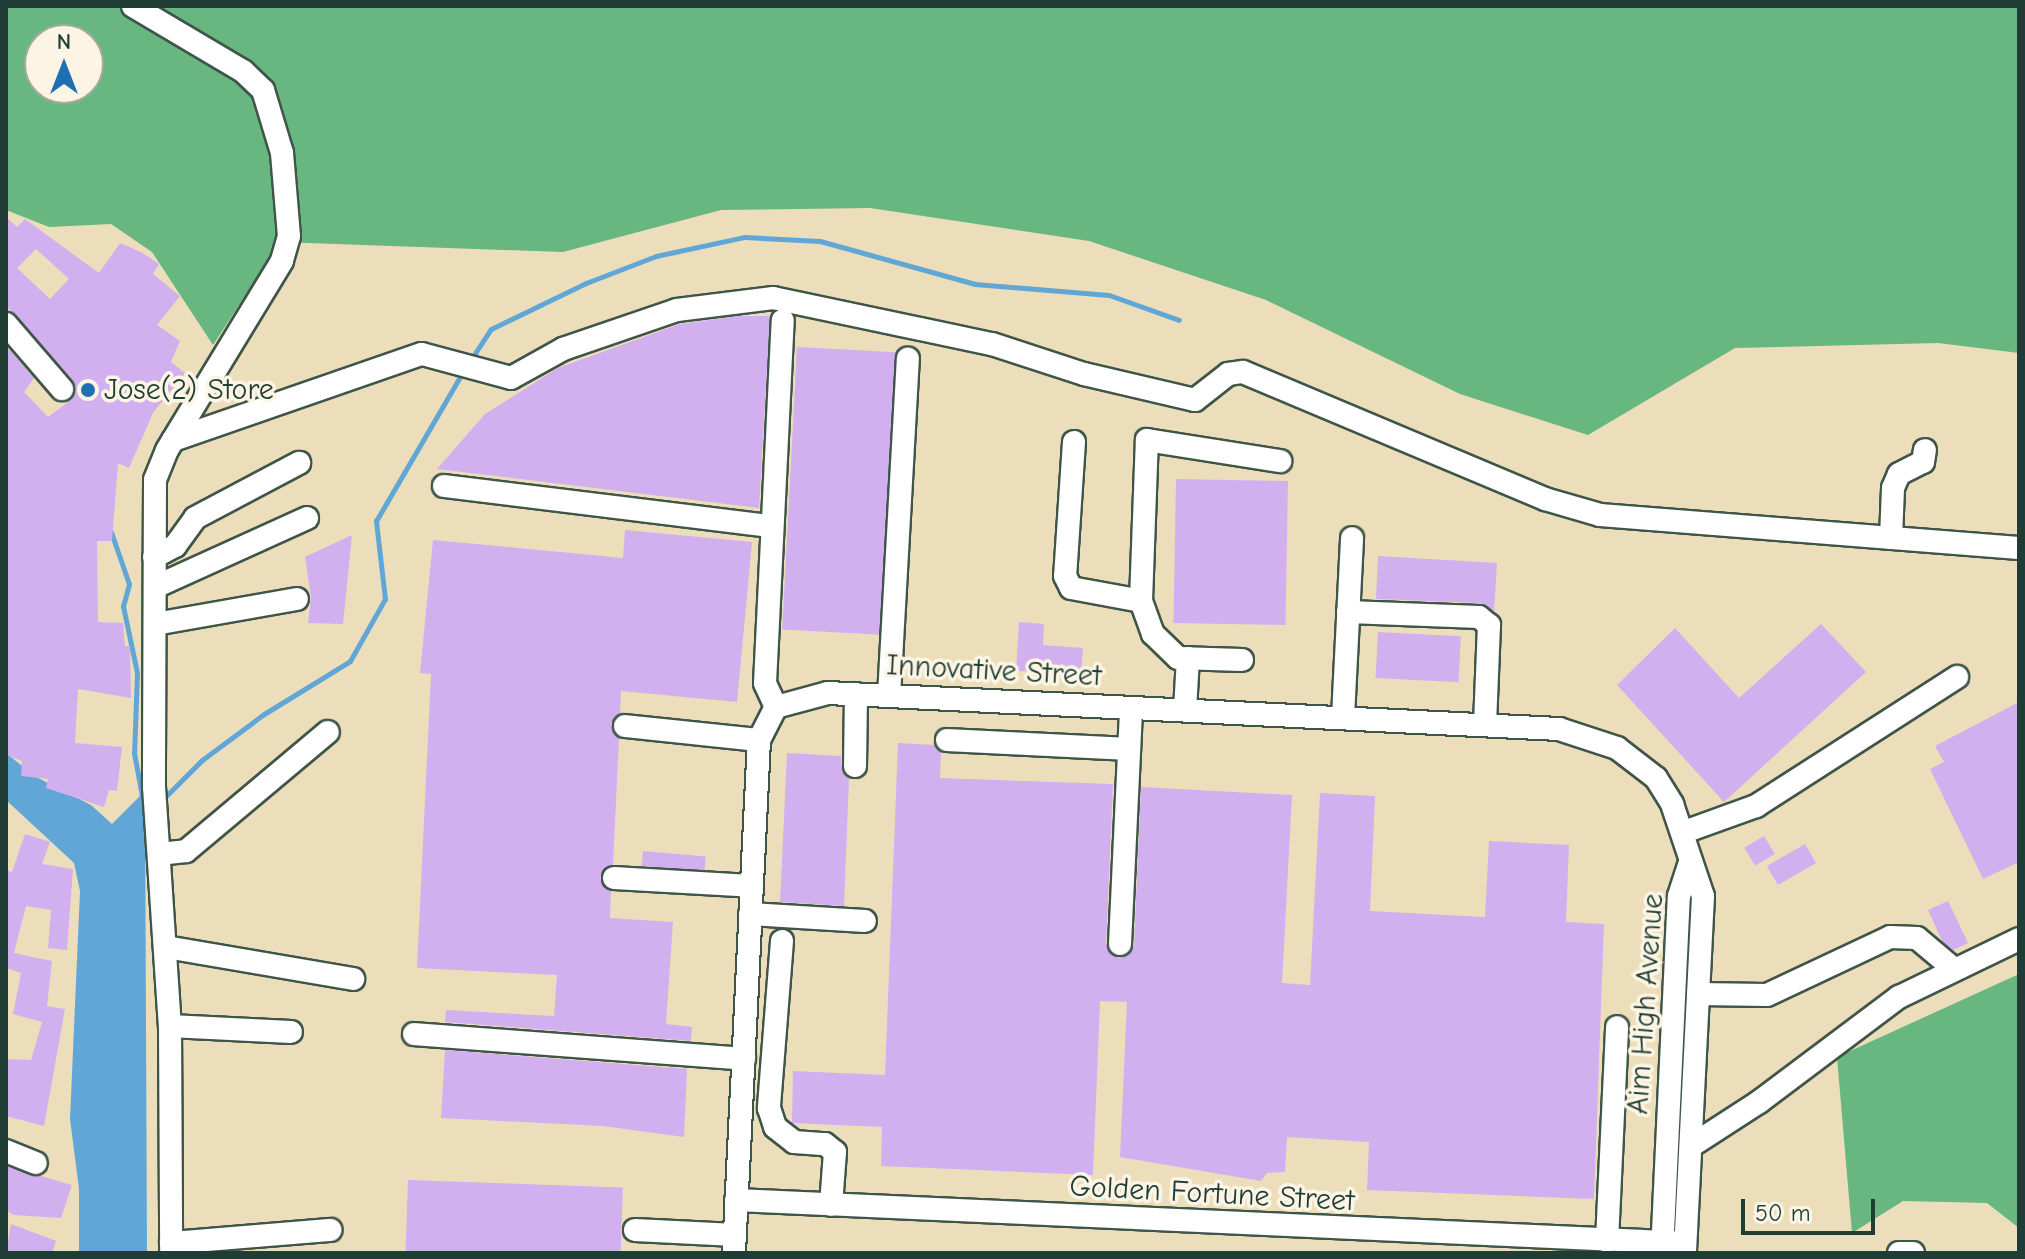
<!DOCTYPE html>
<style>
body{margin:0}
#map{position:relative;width:2025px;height:1259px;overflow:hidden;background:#ecdeba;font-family:"Comic Neue",sans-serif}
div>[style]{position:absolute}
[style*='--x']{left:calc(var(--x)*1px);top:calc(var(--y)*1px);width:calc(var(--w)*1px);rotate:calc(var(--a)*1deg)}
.forest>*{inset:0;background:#68b680}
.water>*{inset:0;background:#60a7d7}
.stream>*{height:5px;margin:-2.5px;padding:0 2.5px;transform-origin:2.5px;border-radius:2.5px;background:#60a7d7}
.building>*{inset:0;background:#d2b0f0;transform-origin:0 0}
.roads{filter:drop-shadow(2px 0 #3e5548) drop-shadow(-2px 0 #3e5548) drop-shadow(0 2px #3e5548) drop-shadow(0 -2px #3e5548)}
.minor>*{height:22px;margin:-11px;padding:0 11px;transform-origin:11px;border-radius:11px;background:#fff}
.dots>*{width:22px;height:22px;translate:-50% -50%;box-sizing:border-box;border:4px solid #fcf5e5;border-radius:50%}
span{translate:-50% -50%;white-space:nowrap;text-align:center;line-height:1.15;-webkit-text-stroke:7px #fcf5e5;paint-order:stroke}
.poi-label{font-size:30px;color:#1f3d34}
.left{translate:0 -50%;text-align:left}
.street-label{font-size:30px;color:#1f3d34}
.frame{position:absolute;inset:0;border:8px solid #1f3d34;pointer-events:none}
.north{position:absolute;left:24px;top:24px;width:80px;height:80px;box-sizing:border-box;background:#fcf5e5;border:2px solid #a4ab9e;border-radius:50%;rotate:0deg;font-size:22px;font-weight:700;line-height:32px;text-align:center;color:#1f3d34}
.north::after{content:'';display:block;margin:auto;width:28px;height:36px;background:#1f6fb2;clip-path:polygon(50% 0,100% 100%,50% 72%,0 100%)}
.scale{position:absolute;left:1741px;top:1199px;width:134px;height:36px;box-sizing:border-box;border:4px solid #1f3d34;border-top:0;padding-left:10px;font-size:24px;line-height:28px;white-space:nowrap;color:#1f3d34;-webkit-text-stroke:6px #fcf5e5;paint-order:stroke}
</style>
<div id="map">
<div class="forest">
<div style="clip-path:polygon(evenodd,6px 6px,2019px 6px,2019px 353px,1938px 343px,1735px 348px,1588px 435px,1460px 394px,1266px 300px,1089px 241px,870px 208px,721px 210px,563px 252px,280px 242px,213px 345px,152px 252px,111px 224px,49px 227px,6px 210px,6px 6px,40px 40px,88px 40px,88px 88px,40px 88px,40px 40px)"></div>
<div style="clip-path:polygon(2019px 974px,2019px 1228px,1987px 1203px,1903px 1201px,1852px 1233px,1837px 1057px)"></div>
</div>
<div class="water">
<div style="clip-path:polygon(6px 753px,36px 777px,91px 805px,112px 824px,145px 791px,147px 1253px,79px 1253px,79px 1189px,70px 1119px,80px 891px,74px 863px,6px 800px)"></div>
</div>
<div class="stream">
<div style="--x:470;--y:361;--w:38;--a:-57"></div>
<div style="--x:491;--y:329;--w:106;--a:-25.8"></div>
<div style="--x:586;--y:283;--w:75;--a:-21.1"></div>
<div style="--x:656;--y:256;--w:91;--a:-12.1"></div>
<div style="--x:745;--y:237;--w:75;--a:3.1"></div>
<div style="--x:820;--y:241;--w:161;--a:15.5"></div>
<div style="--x:975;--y:284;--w:134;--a:4.7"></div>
<div style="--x:1109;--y:295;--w:74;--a:19.7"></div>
<div style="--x:111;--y:532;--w:55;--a:70.9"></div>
<div style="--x:129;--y:584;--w:23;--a:105"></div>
<div style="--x:123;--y:606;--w:68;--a:78.2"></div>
<div style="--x:137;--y:673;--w:80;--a:92.1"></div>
<div style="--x:134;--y:753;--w:44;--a:79.5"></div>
<div style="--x:163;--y:799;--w:55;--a:-45"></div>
<div style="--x:202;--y:760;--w:77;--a:-36.6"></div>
<div style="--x:264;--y:714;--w:101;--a:-31.6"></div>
<div style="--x:350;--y:661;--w:71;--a:-60.6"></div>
<div style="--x:385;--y:599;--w:79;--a:-96.6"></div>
<div style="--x:376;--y:521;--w:171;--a:-59.8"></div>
</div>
<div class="building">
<div style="clip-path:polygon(evenodd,6px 217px,17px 227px,25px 219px,99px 273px,120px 243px,141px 252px,159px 264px,153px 274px,180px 296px,157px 325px,180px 341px,171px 362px,185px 373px,153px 413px,129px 468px,118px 463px,112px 541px,97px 541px,98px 622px,123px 623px,125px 646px,130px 646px,131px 698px,78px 689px,75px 743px,122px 747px,117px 791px,109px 790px,104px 807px,46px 788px,48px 779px,21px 776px,22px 761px,6px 755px,6px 352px,9px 349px,34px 378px,24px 392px,48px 417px,72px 399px,76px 387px,6px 305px,6px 217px,36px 249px,69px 279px,50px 299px,17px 268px,36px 249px)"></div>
<div style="clip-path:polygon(738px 316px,770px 316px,759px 508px,437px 469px,485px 414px,558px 368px,680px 324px)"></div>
<div style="left:797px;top:347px;width:99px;height:283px;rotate:3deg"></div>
<div style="left:1176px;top:479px;width:112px;height:144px;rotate:1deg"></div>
<div style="clip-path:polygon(625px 530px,752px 542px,737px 702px,621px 691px,620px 713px,611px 724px,619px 738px,613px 864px,600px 878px,611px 891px,610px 918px,673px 922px,666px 1024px,692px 1027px,691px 1041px,445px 1022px,446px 1010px,554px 1016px,557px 975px,417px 968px,431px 674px,420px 673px,433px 540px,623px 558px)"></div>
<div style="clip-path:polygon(352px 535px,343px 624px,308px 623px,311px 597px,305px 557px)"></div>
<div style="clip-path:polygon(1378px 556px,1497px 563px,1494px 611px,1480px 603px,1376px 599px)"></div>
<div style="clip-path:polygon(1019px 622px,1044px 624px,1043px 645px,1083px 648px,1081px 673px,1016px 671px)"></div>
<div style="clip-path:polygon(1821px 624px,1866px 672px,1724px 802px,1617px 685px,1675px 628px,1739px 698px)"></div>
<div style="left:1378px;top:632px;width:83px;height:46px;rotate:3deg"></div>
<div style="clip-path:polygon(2019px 702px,2019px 862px,1983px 879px,1930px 769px,1944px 762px,1935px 746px)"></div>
<div style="clip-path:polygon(898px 743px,934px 745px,941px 752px,940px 778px,1113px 784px,1106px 943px,1119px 958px,1127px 956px,1134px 945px,1141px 787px,1292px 795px,1282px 983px,1310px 985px,1320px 793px,1375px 796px,1370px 911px,1485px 917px,1489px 841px,1569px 845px,1566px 922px,1604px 924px,1594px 1199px,1367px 1190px,1369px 1142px,1287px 1137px,1285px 1172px,1267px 1173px,1261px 1181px,1120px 1157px,1127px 1002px,1100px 1001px,1093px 1175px,881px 1166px,882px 1127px,792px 1123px,793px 1071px,885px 1075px)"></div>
<div style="clip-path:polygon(787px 753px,841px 756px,842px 772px,849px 779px,844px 906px,780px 902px)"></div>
<div style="clip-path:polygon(25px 834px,50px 842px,42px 864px,73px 869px,67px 950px,48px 948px,51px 910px,26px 906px,14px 953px,52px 961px,47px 1006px,65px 1009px,44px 1126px,6px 1116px,6px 1059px,31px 1060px,42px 1022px,13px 1014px,21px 973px,6px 968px,6px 870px,12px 872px)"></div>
<div style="left:1764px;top:836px;width:21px;height:23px;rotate:59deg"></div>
<div style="left:1805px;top:844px;width:22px;height:44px;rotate:60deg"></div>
<div style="left:643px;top:851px;width:63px;height:15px;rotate:5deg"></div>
<div style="clip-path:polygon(1948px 901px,1968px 943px,1953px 950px,1942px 941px,1928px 910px)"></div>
<div style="clip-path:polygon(445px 1050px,687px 1069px,684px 1137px,603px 1126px,441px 1118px)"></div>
<div style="clip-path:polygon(6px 1166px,72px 1185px,61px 1218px,13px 1215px,6px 1210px)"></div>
<div style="left:408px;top:1180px;width:215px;height:73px;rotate:2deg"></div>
<div style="clip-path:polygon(11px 1224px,56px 1241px,52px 1253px,6px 1253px)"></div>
</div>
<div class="roads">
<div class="minor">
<div style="--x:133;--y:6;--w:128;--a:30.6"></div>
<div style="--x:243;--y:71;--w:28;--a:44"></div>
<div style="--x:263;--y:90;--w:66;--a:73.2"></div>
<div style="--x:282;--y:153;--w:83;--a:85.2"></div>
<div style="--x:289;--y:236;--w:26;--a:106"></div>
<div style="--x:282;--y:261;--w:221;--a:121.3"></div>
<div style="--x:167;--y:450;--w:32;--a:112"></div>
<div style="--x:155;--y:480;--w:307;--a:90.2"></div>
<div style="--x:154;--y:787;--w:240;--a:86.2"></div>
<div style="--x:170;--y:1026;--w:227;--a:89.7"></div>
<div style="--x:6;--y:324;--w:86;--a:49.3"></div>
<div style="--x:173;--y:440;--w:263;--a:-19.1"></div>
<div style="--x:422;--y:354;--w:92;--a:15.1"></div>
<div style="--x:511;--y:378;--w:60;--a:-29.1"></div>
<div style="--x:563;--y:349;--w:120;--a:-18.9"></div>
<div style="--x:677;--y:310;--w:97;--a:-7.1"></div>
<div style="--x:773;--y:298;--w:224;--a:11.9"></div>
<div style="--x:992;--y:344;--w:97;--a:18.1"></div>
<div style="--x:1084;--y:374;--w:114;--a:13.2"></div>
<div style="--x:1195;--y:400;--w:42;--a:-38.2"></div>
<div style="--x:1228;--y:374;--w:15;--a:-8"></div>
<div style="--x:1243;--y:372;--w:328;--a:22.8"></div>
<div style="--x:1545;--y:499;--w:57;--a:16.2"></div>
<div style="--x:1600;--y:515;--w:420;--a:4.5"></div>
<div style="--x:1074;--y:442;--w:134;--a:93.8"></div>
<div style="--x:1065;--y:576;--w:13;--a:63"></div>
<div style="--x:1071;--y:588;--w:71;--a:10.5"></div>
<div style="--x:444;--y:486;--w:328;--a:7"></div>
<div style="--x:1891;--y:538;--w:50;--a:-87.7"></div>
<div style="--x:1893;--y:488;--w:15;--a:-67"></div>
<div style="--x:1899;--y:474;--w:27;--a:-27"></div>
<div style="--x:1923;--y:462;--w:12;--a:-81"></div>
<div style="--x:154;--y:557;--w:24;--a:-28"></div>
<div style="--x:175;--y:546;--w:34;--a:-54"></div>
<div style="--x:195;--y:518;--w:118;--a:-27.9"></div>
<div style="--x:155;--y:587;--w:167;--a:-24.4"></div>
<div style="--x:1348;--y:612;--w:131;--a:2.2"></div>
<div style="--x:1479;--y:617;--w:13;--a:39"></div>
<div style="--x:1489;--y:625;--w:100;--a:92.3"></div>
<div style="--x:155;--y:624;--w:144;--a:-10"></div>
<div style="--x:1242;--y:660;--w:64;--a:-178.2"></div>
<div style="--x:1178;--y:658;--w:35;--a:-136"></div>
<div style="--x:1153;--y:634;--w:35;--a:-110"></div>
<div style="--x:1141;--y:601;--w:161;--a:-87.9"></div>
<div style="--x:1147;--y:440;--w:135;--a:9"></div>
<div style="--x:889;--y:696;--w:338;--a:-86.8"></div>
<div style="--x:776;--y:707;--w:26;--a:-115"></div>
<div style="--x:765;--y:683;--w:363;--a:-87.2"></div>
<div style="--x:1185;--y:710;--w:52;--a:-86.7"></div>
<div style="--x:1343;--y:717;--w:179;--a:-87.1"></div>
<div style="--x:625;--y:726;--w:135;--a:6"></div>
<div style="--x:947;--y:740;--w:182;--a:2.8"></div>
<div style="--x:855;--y:766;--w:72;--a:-89.2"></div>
<div style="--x:1684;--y:832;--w:77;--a:-19.9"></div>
<div style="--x:1756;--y:806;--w:239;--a:-32.7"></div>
<div style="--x:159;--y:854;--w:27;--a:-6"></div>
<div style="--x:186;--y:851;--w:185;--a:-40"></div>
<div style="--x:614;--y:878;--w:137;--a:3.3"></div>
<div style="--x:750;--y:914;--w:115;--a:3.5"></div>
<div style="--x:782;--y:941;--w:168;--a:94.5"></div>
<div style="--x:769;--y:1108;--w:20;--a:72"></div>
<div style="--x:775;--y:1127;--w:24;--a:38"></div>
<div style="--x:794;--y:1142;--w:31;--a:4"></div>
<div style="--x:825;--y:1144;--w:13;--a:39"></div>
<div style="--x:835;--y:1152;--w:53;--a:94.3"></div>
<div style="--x:1120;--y:944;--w:236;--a:-87.3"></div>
<div style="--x:166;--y:947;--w:190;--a:9.7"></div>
<div style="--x:1698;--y:994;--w:69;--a:0.8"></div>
<div style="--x:1767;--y:995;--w:136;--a:-25.2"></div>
<div style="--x:1890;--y:937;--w:27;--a:2"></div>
<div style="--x:1917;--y:938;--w:48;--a:40"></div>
<div style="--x:170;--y:1026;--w:121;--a:2.8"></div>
<div style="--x:414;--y:1034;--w:331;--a:4.3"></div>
<div style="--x:1691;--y:1146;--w:81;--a:-32.9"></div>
<div style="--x:1759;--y:1102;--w:175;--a:-36.9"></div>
<div style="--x:1899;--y:997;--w:133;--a:-25.8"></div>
<div style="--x:6;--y:1151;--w:32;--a:22"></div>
<div style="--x:736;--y:1200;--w:950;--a:2.59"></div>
<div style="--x:635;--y:1230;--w:100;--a:2.9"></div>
<div style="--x:1607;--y:1241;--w:214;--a:-87.3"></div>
<div style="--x:171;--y:1243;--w:160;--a:-4.7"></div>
<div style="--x:734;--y:1253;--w:514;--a:-87.21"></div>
<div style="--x:759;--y:740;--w:37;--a:-63"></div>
<div style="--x:776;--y:707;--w:54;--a:-15.1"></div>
<div style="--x:828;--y:693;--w:732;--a:2.82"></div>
<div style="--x:1559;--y:729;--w:61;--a:18.1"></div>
<div style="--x:1617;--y:748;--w:49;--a:37.6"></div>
<div style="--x:1656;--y:778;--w:31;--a:58"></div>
<div style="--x:1672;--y:804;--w:97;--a:71.4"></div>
<div style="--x:1703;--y:896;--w:357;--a:92.9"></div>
<div style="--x:1662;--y:1253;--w:357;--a:-87.3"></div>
<div style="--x:1679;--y:896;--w:35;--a:-72"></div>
<div style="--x:1899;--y:1253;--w:14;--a:0"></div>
</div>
</div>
<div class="dots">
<div style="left:88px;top:390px;background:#1f6fb2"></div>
</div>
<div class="poi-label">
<span class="left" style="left:104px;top:390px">Jose(2) Store</span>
</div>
<div class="street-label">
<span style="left:994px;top:671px;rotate:3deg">Innovative Street</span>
<span style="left:1646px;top:1004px;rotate:-86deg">Aim High Avenue</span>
<span style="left:1212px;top:1194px;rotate:3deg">Golden Fortune Street</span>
</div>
<div class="frame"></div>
<div class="north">N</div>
<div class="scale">50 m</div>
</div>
